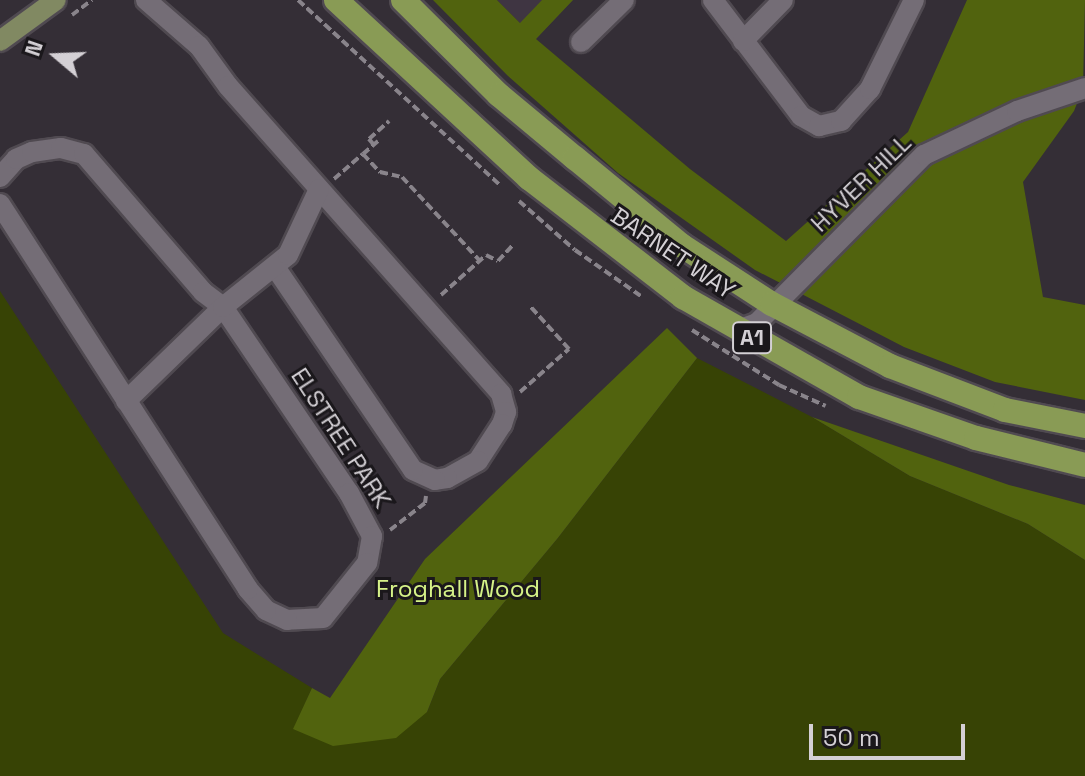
<!DOCTYPE html>
<style>
body{margin:0}
#map{position:relative;width:1085px;height:776px;overflow:hidden;background:#342e36;font-family:"Space Grotesk",sans-serif}
div>[style]{position:absolute}
[style*='--x']{left:calc(var(--x)*1px);top:calc(var(--y)*1px);width:calc(var(--w)*1px);rotate:calc(var(--a)*1deg)}
.built>*{inset:0;background:#3f3542}
.green>*{inset:0;background:#374305}
.forest>*{inset:0;background:#51630e}
.path>*{height:4px;margin-top:-2px;transform-origin:0;background:repeating-linear-gradient(90deg,#89848b 0 8px,transparent 0 12px)}
.roads{filter:drop-shadow(2px 0 #504a51) drop-shadow(-2px 0 #504a51) drop-shadow(0 2px #504a51) drop-shadow(0 -2px #504a51)}
.minor>*{height:20px;margin:-10px;padding:0 10px;transform-origin:10px;border-radius:10px;background:#746d76}
.major>*{height:20px;margin:-10px;padding:0 10px;transform-origin:10px;border-radius:10px;background:#818962}
.highway>*{height:24px;margin:-12px;padding:0 12px;transform-origin:12px;border-radius:12px;background:#899b55}
span{translate:-50% -50%;white-space:nowrap;text-align:center;line-height:1.15;-webkit-text-stroke:6px #1a171b;paint-order:stroke}
.shield-label span{padding:2px 6px;background:#1a171b;border:2px solid;border-radius:6px;-webkit-text-stroke-width:0}
.shield-label{font-size:22px;color:#d4d0d5;font-weight:700}
.street-label{font-size:24px;color:#d4d0d5}
.park-label{font-size:24px;color:#d6f288}
.north{position:absolute;left:16px;top:16px;width:80px;height:80px;-webkit-text-stroke:6px #1a171b;paint-order:stroke;rotate:289deg;font-size:22px;font-weight:700;line-height:32px;text-align:center;color:#d4d0d5}
.north::after{content:'';display:block;margin:auto;width:28px;height:36px;background:#d4d0d5;clip-path:polygon(50% 0,100% 100%,50% 72%,0 100%)}
.scale{position:absolute;left:809px;top:724px;width:156px;height:36px;box-sizing:border-box;border:4px solid #d4d0d5;border-top:0;padding-left:10px;font-size:24px;line-height:28px;white-space:nowrap;color:#d4d0d5;-webkit-text-stroke:6px #1a171b;paint-order:stroke}
</style>
<div id="map">
<div class="built">
<div style="clip-path:polygon(497px 0,573px 0,536px 39px)"></div>
</div>
<div class="green">
<div style="clip-path:polygon(0 291px,223px 633px,312px 688px,294px 729px,427px 712px,440px 679px,557px 539px,697px 358px,812px 417px,910px 476px,1028px 524px,1085px 560px,1085px 776px,0 776px)"></div>
</div>
<div class="forest">
<div style="clip-path:polygon(433px 0,497px 0,520px 23px,542px 0,573px 0,536px 39px,690px 169px,786px 241px,908px 132px,967px 0,1085px 0,1083px 88px,1074px 111px,1023px 182px,1043px 297px,1085px 305px,1085px 400px,995px 382px,904px 347px,755px 270px,618px 173px,507px 75px)"></div>
<div style="clip-path:polygon(667px 328px,697px 358px,557px 539px,440px 679px,427px 712px,396px 738px,333px 746px,293px 729px,312px 688px,330px 698px,425px 559px)"></div>
<div style="clip-path:polygon(812px 417px,1009px 485px,1085px 505px,1085px 560px,1028px 524px,910px 476px)"></div>
</div>
<div class="path">
<div style="--x:298;--y:0;--w:274;--a:42.5"></div>
<div style="--x:72;--y:15;--w:25;--a:-37"></div>
<div style="--x:378;--y:141;--w:20;--a:139"></div>
<div style="--x:363;--y:154;--w:25;--a:47"></div>
<div style="--x:380;--y:172;--w:23;--a:13"></div>
<div style="--x:402;--y:177;--w:115;--a:47.1"></div>
<div style="--x:374;--y:145;--w:8;--a:-130"></div>
<div style="--x:369;--y:139;--w:27;--a:-42"></div>
<div style="--x:334;--y:179;--w:38;--a:-41"></div>
<div style="--x:519;--y:201;--w:74;--a:41.2"></div>
<div style="--x:575;--y:250;--w:80;--a:34.9"></div>
<div style="--x:441;--y:295;--w:60;--a:-41.6"></div>
<div style="--x:486;--y:255;--w:13;--a:27"></div>
<div style="--x:498;--y:261;--w:23;--a:-47"></div>
<div style="--x:692;--y:330;--w:103;--a:32.3"></div>
<div style="--x:779;--y:385;--w:51;--a:24.1"></div>
<div style="--x:520;--y:392;--w:65;--a:-41.3"></div>
<div style="--x:569;--y:349;--w:58;--a:-132.2"></div>
<div style="--x:390;--y:530;--w:44;--a:-37.6"></div>
<div style="--x:425;--y:503;--w:7;--a:-82"></div>
</div>
<div class="roads">
<div class="minor">
<div style="--x:146;--y:0;--w:70;--a:41"></div>
<div style="--x:199;--y:46;--w:49;--a:54.1"></div>
<div style="--x:228;--y:86;--w:412;--a:48.4"></div>
<div style="--x:501;--y:394;--w:19;--a:74"></div>
<div style="--x:506;--y:412;--w:13;--a:108"></div>
<div style="--x:502;--y:424;--w:44;--a:123"></div>
<div style="--x:478;--y:461;--w:35;--a:151"></div>
<div style="--x:447;--y:478;--w:12;--a:171"></div>
<div style="--x:435;--y:480;--w:24;--a:-156"></div>
<div style="--x:413;--y:470;--w:245;--a:-124.2"></div>
<div style="--x:713;--y:0;--w:146;--a:52.8"></div>
<div style="--x:801;--y:116;--w:21;--a:29"></div>
<div style="--x:819;--y:126;--w:23;--a:-13"></div>
<div style="--x:841;--y:121;--w:43;--a:-47.8"></div>
<div style="--x:870;--y:89;--w:99;--a:-63.7"></div>
<div style="--x:743;--y:41;--w:57;--a:-45.7"></div>
<div style="--x:581;--y:42;--w:60;--a:-44.3"></div>
<div style="--x:0;--y:177;--w:24;--a:-48"></div>
<div style="--x:16;--y:159;--w:17;--a:-24"></div>
<div style="--x:32;--y:152;--w:29;--a:-8"></div>
<div style="--x:61;--y:148;--w:24;--a:15"></div>
<div style="--x:84;--y:154;--w:182;--a:49.2"></div>
<div style="--x:203;--y:292;--w:25;--a:37"></div>
<div style="--x:223;--y:307;--w:225;--a:55.9"></div>
<div style="--x:349;--y:493;--w:49;--a:61.9"></div>
<div style="--x:372;--y:536;--w:27;--a:100"></div>
<div style="--x:367;--y:563;--w:70;--a:128.7"></div>
<div style="--x:323;--y:618;--w:36;--a:177"></div>
<div style="--x:287;--y:620;--w:23;--a:-155"></div>
<div style="--x:266;--y:610;--w:28;--a:-131"></div>
<div style="--x:248;--y:589;--w:458;--a:-122.8"></div>
<div style="--x:738;--y:330;--w:20;--a:-20"></div>
<div style="--x:757;--y:323;--w:237;--a:-45.2"></div>
<div style="--x:924;--y:155;--w:103;--a:-25.3"></div>
<div style="--x:1017;--y:111;--w:72;--a:-18.7"></div>
<div style="--x:126;--y:401;--w:135;--a:-44.1"></div>
<div style="--x:223;--y:307;--w:83;--a:-38.7"></div>
<div style="--x:288;--y:255;--w:73;--a:-64.8"></div>
</div>
<div class="major">
<div style="--x:0;--y:41;--w:69;--a:-36.2"></div>
</div>
<div class="highway">
<div style="--x:336;--y:0;--w:263;--a:42.7"></div>
<div style="--x:529;--y:178;--w:195;--a:37.7"></div>
<div style="--x:683;--y:297;--w:202;--a:29.6"></div>
<div style="--x:859;--y:397;--w:124;--a:19.3"></div>
<div style="--x:976;--y:438;--w:112;--a:13.9"></div>
<div style="--x:403;--y:0;--w:135;--a:44.7"></div>
<div style="--x:499;--y:95;--w:99;--a:39.7"></div>
<div style="--x:575;--y:158;--w:137;--a:39.4"></div>
<div style="--x:681;--y:245;--w:108;--a:33"></div>
<div style="--x:772;--y:304;--w:133;--a:27.7"></div>
<div style="--x:890;--y:366;--w:123;--a:20.9"></div>
<div style="--x:1005;--y:410;--w:82;--a:11.3"></div>
</div>
</div>
<div class="shield-label">
<span style="left:752px;top:338px">A1</span>
</div>
<div class="street-label">
<span style="left:861px;top:183px;rotate:-44deg">HYVER HILL</span>
<span style="left:673px;top:253px;rotate:34deg">BARNET WAY</span>
<span style="left:341px;top:438px;rotate:57deg">ELSTREE PARK</span>
</div>
<div class="park-label">
<span style="left:458px;top:589px">Froghall Wood</span>
</div>
<div class="north">N</div>
<div class="scale">50 m</div>
</div>
